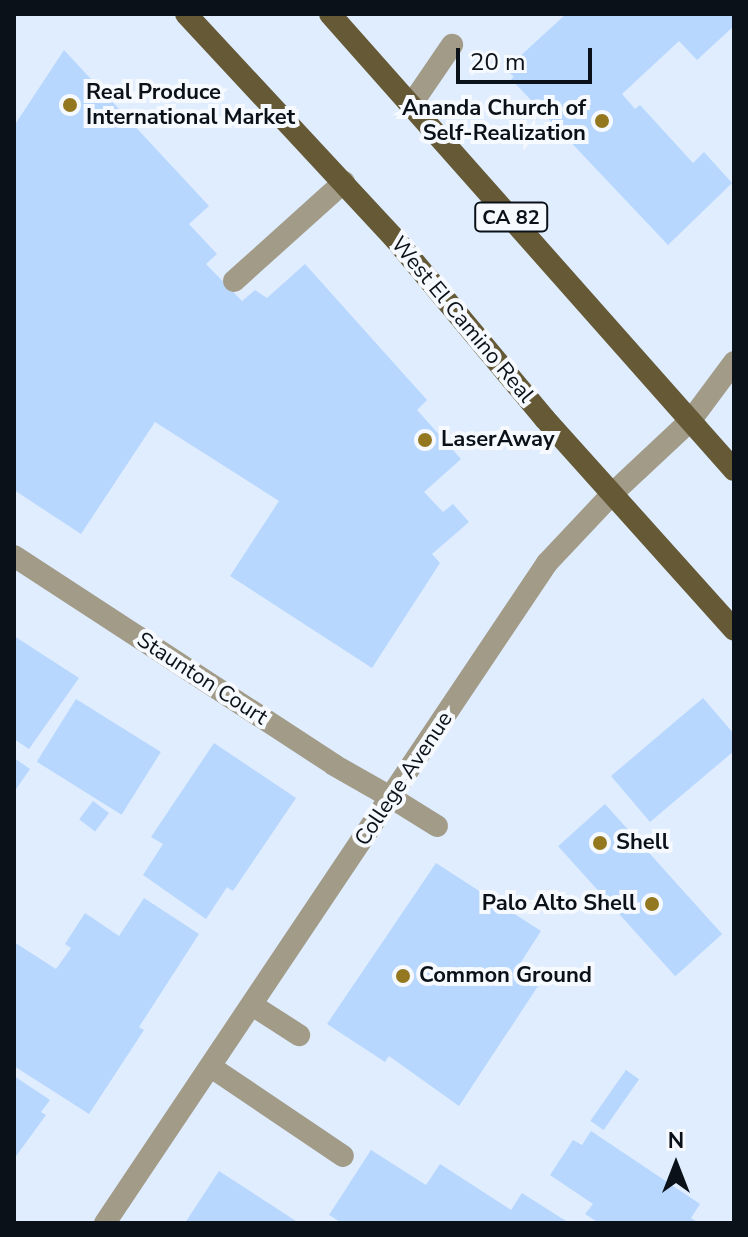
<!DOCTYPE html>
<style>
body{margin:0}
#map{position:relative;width:748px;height:1237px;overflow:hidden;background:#dfedff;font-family:"Nunito Sans",sans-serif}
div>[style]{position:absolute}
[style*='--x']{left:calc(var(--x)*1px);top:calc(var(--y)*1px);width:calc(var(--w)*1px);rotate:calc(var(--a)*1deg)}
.building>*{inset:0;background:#b8d7fe;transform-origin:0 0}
.service>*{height:22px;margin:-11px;padding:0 11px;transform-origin:11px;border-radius:11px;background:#a29b88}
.minor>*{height:22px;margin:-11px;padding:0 11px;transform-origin:11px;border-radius:11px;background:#a29b88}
.primary>*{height:22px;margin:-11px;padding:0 11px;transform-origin:11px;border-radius:11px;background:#665a36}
.dots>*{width:22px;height:22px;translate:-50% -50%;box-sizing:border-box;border:4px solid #f6f9fe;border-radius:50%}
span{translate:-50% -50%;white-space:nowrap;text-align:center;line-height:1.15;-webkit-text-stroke:8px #f6f9fe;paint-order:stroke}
.shield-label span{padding:2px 6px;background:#f6f9fe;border:2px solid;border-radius:6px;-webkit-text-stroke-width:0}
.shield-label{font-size:20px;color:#0b1118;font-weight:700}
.poi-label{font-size:22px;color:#0b1118;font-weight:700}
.left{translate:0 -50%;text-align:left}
.right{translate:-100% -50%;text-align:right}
.street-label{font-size:22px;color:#0b1118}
.frame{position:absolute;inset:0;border:16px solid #0b1118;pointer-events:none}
.north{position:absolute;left:636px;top:1125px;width:80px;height:80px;-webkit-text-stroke:6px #f6f9fe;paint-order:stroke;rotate:0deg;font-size:22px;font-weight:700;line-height:32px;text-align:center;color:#0b1118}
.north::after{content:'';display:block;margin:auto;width:28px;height:36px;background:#0b1118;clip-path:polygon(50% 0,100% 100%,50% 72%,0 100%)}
.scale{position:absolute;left:456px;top:48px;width:136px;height:36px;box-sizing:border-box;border:4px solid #0b1118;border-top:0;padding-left:10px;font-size:24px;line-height:28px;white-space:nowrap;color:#0b1118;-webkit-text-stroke:6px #f6f9fe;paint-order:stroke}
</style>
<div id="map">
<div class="building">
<div style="clip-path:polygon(566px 14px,734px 14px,734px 26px,697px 60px,679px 41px,622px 94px,635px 109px,640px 105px,693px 163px,704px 152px,732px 183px,668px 245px,511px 79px,514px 77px,506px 69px)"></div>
<div style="clip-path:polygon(64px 50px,209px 206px,189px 224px,217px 254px,206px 264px,242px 301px,255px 290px,267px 298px,305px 264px,427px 400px,417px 410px,461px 459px,424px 492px,443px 512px,453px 504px,469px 522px,432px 554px,440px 563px,372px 668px,230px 576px,279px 501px,155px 422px,81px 534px,14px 490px,14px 126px)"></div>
<div style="clip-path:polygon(14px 636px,79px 678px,29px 749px,14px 739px)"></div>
<div style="clip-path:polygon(703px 698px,734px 734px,734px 751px,650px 822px,611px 776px)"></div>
<div style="left:76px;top:699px;width:100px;height:74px;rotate:32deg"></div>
<div style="clip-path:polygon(214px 743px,296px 798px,233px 891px,227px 887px,206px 919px,143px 875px,163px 844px,151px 837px)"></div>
<div style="clip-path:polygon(14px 758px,30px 769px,14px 792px)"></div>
<div style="left:93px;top:801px;width:20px;height:23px;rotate:37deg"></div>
<div style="left:605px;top:804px;width:175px;height:63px;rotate:48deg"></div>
<div style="clip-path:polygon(436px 863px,541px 931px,521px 962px,544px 977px,459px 1106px,389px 1056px,385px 1062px,327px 1024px)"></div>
<div style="clip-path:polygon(144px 898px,199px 934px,139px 1027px,144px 1030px,89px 1114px,14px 1066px,14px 942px,56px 969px,71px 948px,65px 944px,85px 913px,119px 936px)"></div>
<div style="left:626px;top:1070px;width:16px;height:62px;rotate:35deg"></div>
<div style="clip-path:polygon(14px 1076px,50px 1100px,41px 1112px,46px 1115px,14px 1159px)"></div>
<div style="clip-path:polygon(591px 1131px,700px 1204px,691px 1218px,699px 1223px,599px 1223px,585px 1214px,593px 1204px,550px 1175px,573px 1140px,582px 1145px)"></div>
<div style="clip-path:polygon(371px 1150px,426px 1185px,440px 1164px,511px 1210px,522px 1193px,569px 1223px,342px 1223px,329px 1215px)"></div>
<div style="clip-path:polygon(219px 1171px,299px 1223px,185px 1223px)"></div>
</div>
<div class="service">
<div style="--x:411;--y:105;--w:73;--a:-55.7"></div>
<div style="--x:234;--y:281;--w:148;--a:-42"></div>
<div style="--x:392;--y:798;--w:53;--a:31.9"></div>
<div style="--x:252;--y:1005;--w:56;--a:32.6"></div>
<div style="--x:211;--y:1067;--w:159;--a:34"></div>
</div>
<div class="minor">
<div style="--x:14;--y:556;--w:382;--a:33.1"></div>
<div style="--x:334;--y:765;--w:67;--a:29.6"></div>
<div style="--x:105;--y:1223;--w:794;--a:-56.19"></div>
<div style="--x:547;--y:563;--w:96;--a:-46.7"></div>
<div style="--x:613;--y:493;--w:107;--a:-43.1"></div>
<div style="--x:691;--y:420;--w:72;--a:-53.4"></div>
</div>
<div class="primary">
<div style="--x:186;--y:14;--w:307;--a:47.1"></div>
<div style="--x:395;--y:239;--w:234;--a:50.2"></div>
<div style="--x:545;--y:419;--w:283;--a:48.1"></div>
<div style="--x:330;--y:14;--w:609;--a:48.46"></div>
</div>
<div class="dots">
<div style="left:70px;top:105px;background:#93781f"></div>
<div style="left:602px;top:121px;background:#93781f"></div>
<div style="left:425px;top:440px;background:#93781f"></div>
<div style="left:600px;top:843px;background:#93781f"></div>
<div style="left:652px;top:904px;background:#93781f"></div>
<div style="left:403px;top:976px;background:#93781f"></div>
</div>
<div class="shield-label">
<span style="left:511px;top:217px">CA 82</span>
</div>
<div class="poi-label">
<span class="left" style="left:86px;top:105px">Real Produce<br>International Market</span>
<span class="right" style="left:586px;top:121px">Ananda Church of<br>Self-Realization</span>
<span class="left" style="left:441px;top:440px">LaserAway</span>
<span class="left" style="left:616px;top:843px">Shell</span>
<span class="right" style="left:636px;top:904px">Palo Alto Shell</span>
<span class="left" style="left:419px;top:976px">Common Ground</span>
</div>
<div class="street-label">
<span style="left:462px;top:320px;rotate:50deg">West El Camino Real</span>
<span style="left:202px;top:679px;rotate:33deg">Staunton Court</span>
<span style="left:404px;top:779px;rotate:-56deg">College Avenue</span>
</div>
<div class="frame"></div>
<div class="north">N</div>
<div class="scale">20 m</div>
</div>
